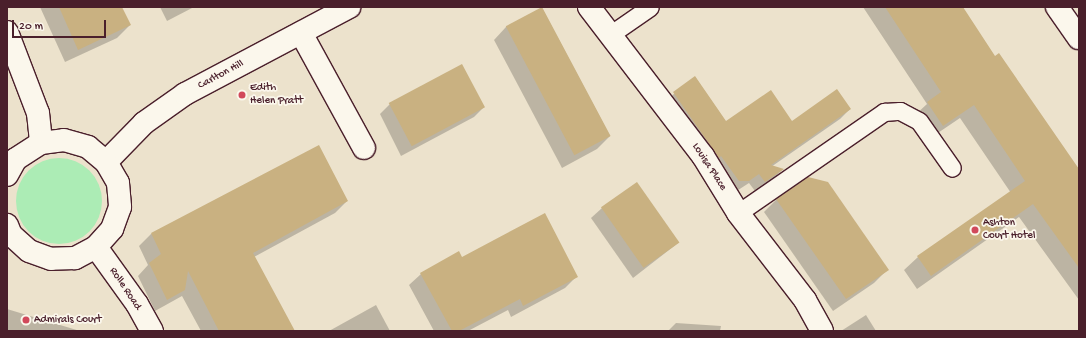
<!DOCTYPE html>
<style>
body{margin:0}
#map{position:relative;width:1086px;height:338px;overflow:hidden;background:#ece2cc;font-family:"Gochi Hand",sans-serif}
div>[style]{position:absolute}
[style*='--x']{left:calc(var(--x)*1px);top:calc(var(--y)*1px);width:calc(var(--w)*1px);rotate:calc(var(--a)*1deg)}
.green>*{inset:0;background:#acecb5}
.round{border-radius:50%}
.shadow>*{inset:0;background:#0003}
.building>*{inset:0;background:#c9b181;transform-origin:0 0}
.roads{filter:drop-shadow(1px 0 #4a1f2b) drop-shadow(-1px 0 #4a1f2b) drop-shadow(0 1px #4a1f2b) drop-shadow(0 -1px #4a1f2b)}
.service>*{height:17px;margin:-8.5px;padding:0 8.5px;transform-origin:8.5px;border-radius:8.5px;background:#fbf7ec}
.minor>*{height:22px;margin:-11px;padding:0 11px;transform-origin:11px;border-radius:11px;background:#fbf7ec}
.tertiary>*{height:22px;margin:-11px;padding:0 11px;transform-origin:11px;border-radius:11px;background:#fbf7ec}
.secondary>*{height:22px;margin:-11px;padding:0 11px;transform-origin:11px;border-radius:11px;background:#fbf7ec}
.dots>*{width:11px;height:11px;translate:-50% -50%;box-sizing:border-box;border:2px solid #fbf7ec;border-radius:50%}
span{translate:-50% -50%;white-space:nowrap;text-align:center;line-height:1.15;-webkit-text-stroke:3.5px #fbf7ec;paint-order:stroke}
.street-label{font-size:11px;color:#4a1f2b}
.poi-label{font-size:11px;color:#4a1f2b}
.left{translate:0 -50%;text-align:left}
.frame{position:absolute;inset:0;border:8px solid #4a1f2b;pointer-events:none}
.scale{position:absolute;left:12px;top:20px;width:94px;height:18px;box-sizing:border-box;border:2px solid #4a1f2b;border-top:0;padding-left:5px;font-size:12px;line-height:14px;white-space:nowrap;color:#4a1f2b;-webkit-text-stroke:3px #fbf7ec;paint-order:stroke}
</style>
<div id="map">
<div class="green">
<div class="round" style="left:16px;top:158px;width:86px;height:86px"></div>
</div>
<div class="shadow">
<div style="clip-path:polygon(40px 7px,121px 7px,130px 25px,117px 38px,65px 62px)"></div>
<div style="clip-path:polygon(160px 7px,194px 7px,167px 21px)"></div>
<div style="clip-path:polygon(863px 7px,962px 7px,995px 57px,1079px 170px,1079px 300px,1019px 217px,917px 289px,904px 270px,918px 257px,1011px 193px,960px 118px,929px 139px,914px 116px,927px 104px)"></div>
<div style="clip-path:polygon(542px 8px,610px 136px,597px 149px,562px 168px,494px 40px,506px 27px)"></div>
<div style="clip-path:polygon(695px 77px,726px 122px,792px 122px,850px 109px,840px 119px,771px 167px,782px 170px,773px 179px,755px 191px,749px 183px,732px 194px,664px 102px)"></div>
<div style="clip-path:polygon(390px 104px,484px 107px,474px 117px,401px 156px,380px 114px)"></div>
<div style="clip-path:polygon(777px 199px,887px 270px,874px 283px,833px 311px,764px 212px)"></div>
<div style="clip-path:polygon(347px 201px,335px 213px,254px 257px,294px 331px,201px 331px,182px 296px,155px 311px,138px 276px,148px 265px,139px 246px,151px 234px)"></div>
<div style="clip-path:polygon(602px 208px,678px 243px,633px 278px,591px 218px)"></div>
<div style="clip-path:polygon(421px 274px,577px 276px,565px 288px,511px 317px,508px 310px,468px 331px,434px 331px,409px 285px)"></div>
<div style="clip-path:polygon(376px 305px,390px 331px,329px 331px)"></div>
<div style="clip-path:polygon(7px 309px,80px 331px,7px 331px)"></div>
<div style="clip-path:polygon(866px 315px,876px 331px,841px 331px)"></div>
<div style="clip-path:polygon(676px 323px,721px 326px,720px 331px,668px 331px)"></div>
</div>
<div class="building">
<div style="clip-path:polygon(59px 7px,122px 7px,131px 25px,78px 50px)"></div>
<div style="left:542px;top:7px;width:146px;height:41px;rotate:62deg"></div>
<div style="clip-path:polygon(885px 7px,963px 7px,995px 56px,999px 53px,1079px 169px,1079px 268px,1033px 204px,931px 276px,917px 256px,1025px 181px,974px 105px,943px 126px,927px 102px,941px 92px)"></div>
<div style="left:462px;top:64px;width:49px;height:83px;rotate:62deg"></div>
<div style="clip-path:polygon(695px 76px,726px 121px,771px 90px,792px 121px,837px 89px,851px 109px,771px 165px,784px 169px,765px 182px,759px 174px,749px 181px,739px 181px,721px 156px,719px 158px,673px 92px)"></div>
<div style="clip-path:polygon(319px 145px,348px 201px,253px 253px,295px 331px,219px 331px,188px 271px,185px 290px,167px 300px,149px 263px,161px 254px,151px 233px)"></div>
<div style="clip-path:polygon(808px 177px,828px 182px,889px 270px,846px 299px,776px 199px)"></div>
<div style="left:637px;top:182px;width:74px;height:44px;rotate:55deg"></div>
<div style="clip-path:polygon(545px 213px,578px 277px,523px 306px,520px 299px,459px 331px,452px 331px,420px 273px,459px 251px,462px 257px)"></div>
</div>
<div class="roads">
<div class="service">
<div style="--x:611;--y:34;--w:47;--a:-34.7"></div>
<div style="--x:738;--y:213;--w:178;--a:-34.7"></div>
<div style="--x:884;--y:112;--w:16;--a:-4"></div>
<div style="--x:900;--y:111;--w:21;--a:28"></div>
<div style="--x:919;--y:121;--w:57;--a:54.9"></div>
</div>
<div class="minor">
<div style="--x:589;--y:7;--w:188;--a:52.6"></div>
<div style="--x:703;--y:156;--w:67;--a:58.4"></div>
<div style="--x:738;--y:213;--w:110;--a:52.4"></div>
<div style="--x:805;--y:300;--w:35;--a:61"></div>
<div style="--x:1057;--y:7;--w:38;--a:55"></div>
<div style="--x:301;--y:33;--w:131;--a:61.3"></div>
</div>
<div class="tertiary">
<div style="--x:7;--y:32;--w:87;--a:69.1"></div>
<div style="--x:38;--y:113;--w:30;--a:84"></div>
<div style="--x:106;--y:162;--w:54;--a:-45.7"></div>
<div style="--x:144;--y:123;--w:50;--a:-35.3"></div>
<div style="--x:185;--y:94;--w:186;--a:-27.9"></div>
</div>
<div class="secondary">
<div style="--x:7;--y:175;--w:18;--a:-61"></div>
<div style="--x:16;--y:159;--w:30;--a:-33"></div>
<div style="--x:41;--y:143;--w:23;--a:-7"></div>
<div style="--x:64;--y:140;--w:25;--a:16"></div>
<div style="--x:88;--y:147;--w:23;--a:40"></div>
<div style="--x:106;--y:162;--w:24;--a:60"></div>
<div style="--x:118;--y:183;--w:24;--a:85"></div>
<div style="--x:120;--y:207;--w:23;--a:110"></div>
<div style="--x:112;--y:229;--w:24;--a:132"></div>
<div style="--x:96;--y:247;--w:24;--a:152"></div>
<div style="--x:75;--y:258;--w:24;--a:178"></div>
<div style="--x:51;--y:259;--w:23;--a:-160"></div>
<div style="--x:29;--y:251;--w:24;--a:-138"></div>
<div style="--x:11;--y:235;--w:11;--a:-112"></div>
<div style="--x:96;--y:247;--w:70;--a:54.3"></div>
<div style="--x:137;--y:304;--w:31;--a:61"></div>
</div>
</div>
<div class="dots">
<div style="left:242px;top:95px;background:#d1495b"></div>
<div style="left:975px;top:230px;background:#d1495b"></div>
<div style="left:26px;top:320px;background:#d1495b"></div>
</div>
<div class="street-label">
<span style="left:221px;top:75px;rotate:-28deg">Carlton Hill</span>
<span style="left:709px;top:167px;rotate:57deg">Louisa Place</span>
<span style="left:125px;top:289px;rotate:56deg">Rolle Road</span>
</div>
<div class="poi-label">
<span class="left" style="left:250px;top:95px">Edith<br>Helen Pratt</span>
<span class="left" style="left:983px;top:230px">Ashton<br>Court Hotel</span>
<span class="left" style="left:34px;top:320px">Admirals Court</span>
</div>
<div class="frame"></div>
<div class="scale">20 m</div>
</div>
